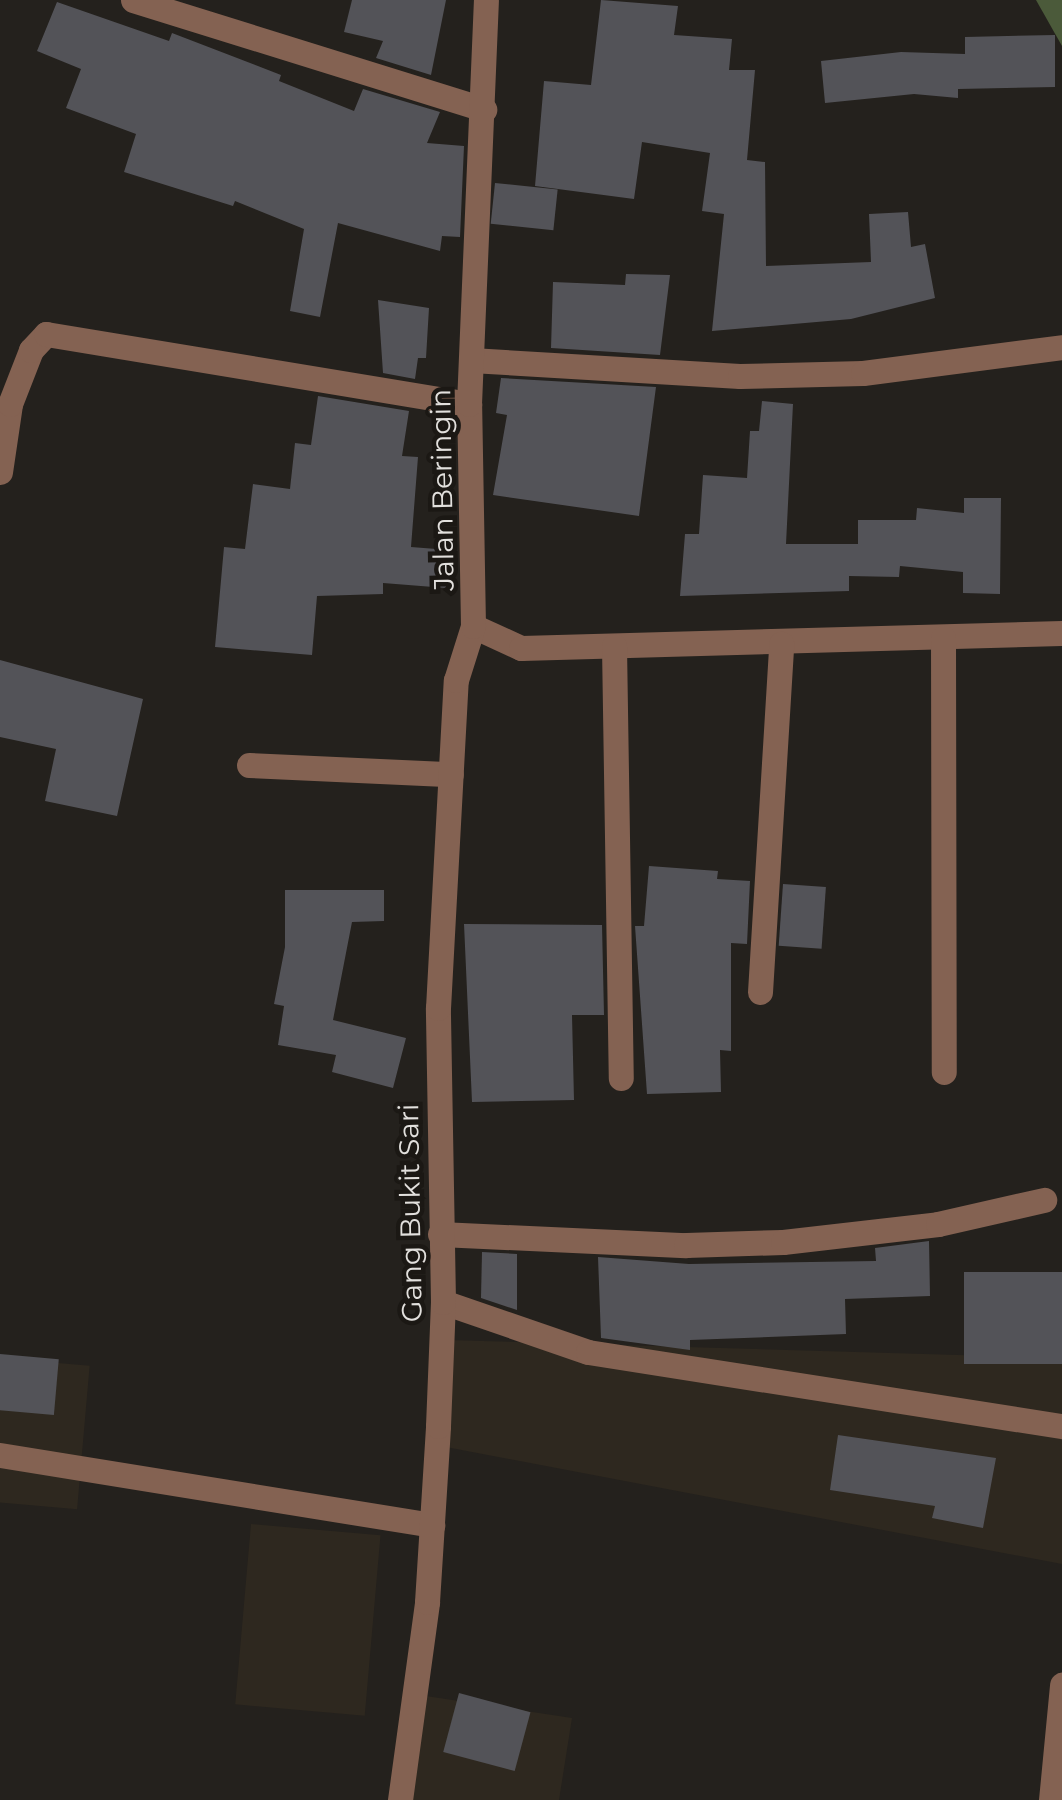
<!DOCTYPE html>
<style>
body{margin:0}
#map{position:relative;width:1062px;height:1800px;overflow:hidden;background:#24211d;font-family:Montserrat,sans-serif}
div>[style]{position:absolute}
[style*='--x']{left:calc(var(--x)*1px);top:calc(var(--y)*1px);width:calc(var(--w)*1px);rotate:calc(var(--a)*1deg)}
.built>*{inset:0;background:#2e281f;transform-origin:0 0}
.forest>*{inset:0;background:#4b5a3a}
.building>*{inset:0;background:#535358;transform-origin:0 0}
.minor>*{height:25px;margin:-12.5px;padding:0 12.5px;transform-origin:12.5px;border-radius:12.5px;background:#846252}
span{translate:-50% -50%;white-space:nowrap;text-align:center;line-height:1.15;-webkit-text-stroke:9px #1b1814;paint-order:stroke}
.street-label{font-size:28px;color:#e2e0dd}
</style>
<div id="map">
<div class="built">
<div style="clip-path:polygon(446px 1340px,1062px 1358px,1062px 1564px,446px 1447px)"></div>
<div style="left:0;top:1358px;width:90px;height:144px;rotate:5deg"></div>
<div style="left:251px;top:1524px;width:130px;height:181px;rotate:5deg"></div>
<div style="clip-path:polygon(426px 1696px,572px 1718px,559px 1800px,409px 1800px)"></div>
</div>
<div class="forest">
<div style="clip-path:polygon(1036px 0,1062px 0,1062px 46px)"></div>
</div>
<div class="building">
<div style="clip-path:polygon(352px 0,446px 0,431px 75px,376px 58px,383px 41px,344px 32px)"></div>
<div style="clip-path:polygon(601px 0,678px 6px,674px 35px,732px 39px,729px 70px,755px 70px,747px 160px,765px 162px,766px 266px,871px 262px,869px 214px,908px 212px,911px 247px,925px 244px,935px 298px,851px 319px,712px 331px,724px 214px,702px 211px,710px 153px,642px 142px,634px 199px,535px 186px,544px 81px,591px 85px)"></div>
<div style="clip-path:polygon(57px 2px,169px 41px,172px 33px,281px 75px,279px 81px,354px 111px,363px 89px,440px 112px,427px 143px,464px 146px,460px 237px,442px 236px,440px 251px,338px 223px,320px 317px,290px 311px,304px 229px,235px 201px,233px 206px,124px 172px,136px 134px,66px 108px,81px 69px,37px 51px)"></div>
<div style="clip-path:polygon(1055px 35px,1055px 87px,958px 89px,958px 98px,914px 94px,825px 103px,821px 61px,901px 52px,965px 54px,965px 37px)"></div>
<div style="left:495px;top:183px;width:63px;height:41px;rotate:6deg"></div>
<div style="clip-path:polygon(626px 274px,670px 275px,660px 355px,551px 348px,553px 282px,625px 285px)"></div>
<div style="clip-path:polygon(378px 300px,429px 308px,426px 358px,418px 358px,415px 379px,383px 373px)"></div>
<div style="clip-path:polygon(501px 378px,656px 387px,639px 516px,493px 495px,507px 415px,496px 413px)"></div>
<div style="clip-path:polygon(318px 396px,409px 411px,402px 456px,418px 457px,411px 547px,449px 550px,446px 588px,383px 583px,383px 594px,317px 596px,312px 655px,215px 647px,224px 547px,245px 549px,253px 484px,290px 489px,295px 443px,311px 445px)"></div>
<div style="clip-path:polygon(762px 401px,793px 404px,786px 544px,858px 544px,858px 520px,916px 520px,917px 508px,964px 513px,964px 498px,1001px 498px,1000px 594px,963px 593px,963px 572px,900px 566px,899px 577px,849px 576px,849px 591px,680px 596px,685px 534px,699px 534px,703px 475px,747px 478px,750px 431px,759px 431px)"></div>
<div style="clip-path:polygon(0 660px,143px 699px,117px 816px,45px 801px,56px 749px,0 737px)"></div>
<div style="clip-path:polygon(649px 866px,718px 871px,717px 879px,750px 881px,747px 944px,731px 943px,731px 1051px,720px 1050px,721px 1092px,647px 1094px,635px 926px,644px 926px)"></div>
<div style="left:783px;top:884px;width:43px;height:62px;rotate:4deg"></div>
<div style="clip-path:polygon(285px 890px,384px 890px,384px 921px,352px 922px,333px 1020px,406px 1038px,393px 1088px,332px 1072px,336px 1055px,278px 1045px,284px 1006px,274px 1004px,285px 947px)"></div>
<div style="clip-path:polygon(464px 924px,602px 925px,604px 1015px,572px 1015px,574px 1100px,472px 1102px)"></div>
<div style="clip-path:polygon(929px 1241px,930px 1296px,845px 1299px,846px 1334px,690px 1340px,690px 1350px,601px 1338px,598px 1257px,689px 1264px,876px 1261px,875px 1248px)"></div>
<div style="clip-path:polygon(482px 1252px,517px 1254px,517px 1310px,481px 1298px)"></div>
<div style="left:1062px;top:1272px;width:92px;height:98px;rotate:90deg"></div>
<div style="left:0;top:1354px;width:59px;height:56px;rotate:5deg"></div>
<div style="clip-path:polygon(838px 1435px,996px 1458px,983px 1528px,932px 1518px,935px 1506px,830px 1490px)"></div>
<div style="left:459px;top:1693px;width:74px;height:61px;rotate:15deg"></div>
</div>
<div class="minor">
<div style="--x:133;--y:0;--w:368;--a:17.3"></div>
<div style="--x:471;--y:360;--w:269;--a:3.4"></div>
<div style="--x:740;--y:376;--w:123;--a:-1.4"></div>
<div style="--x:863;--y:373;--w:201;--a:-7.4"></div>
<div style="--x:0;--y:472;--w:69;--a:-81.6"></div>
<div style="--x:10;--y:404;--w:58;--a:-68.7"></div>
<div style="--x:31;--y:350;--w:22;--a:-47"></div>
<div style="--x:46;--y:334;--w:429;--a:9.4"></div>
<div style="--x:473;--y:626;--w:53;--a:24.6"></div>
<div style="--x:521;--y:648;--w:541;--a:-1.59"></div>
<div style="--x:943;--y:638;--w:434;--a:89.9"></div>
<div style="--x:614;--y:646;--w:432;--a:89.1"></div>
<div style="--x:249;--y:765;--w:202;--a:2.6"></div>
<div style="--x:760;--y:992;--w:349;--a:-86.5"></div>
<div style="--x:440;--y:1234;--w:246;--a:2.6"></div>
<div style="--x:686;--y:1245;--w:97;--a:-1.8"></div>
<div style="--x:783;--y:1242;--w:156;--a:-6.6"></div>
<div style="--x:938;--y:1224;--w:109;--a:-12.8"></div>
<div style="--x:443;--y:1302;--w:153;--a:19"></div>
<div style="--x:588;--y:1352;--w:480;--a:8.9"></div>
<div style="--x:0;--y:1455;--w:438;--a:9.2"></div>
<div style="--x:400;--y:1800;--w:200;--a:-82.2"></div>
<div style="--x:427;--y:1602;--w:176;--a:-86.4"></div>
<div style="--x:438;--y:1426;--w:124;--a:-87.7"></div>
<div style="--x:443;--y:1302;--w:294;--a:-91"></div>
<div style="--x:438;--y:1008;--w:328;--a:-86.9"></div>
<div style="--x:456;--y:680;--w:57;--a:-72.5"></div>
<div style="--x:473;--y:626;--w:222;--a:-91"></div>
<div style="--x:469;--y:404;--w:404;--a:-87.6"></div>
<div style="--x:1051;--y:1800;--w:116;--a:-84.5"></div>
</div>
<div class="street-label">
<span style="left:442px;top:490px;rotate:-91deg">Jalan Beringin</span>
<span style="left:410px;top:1213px;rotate:-91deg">Gang Bukit Sari</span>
</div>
</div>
